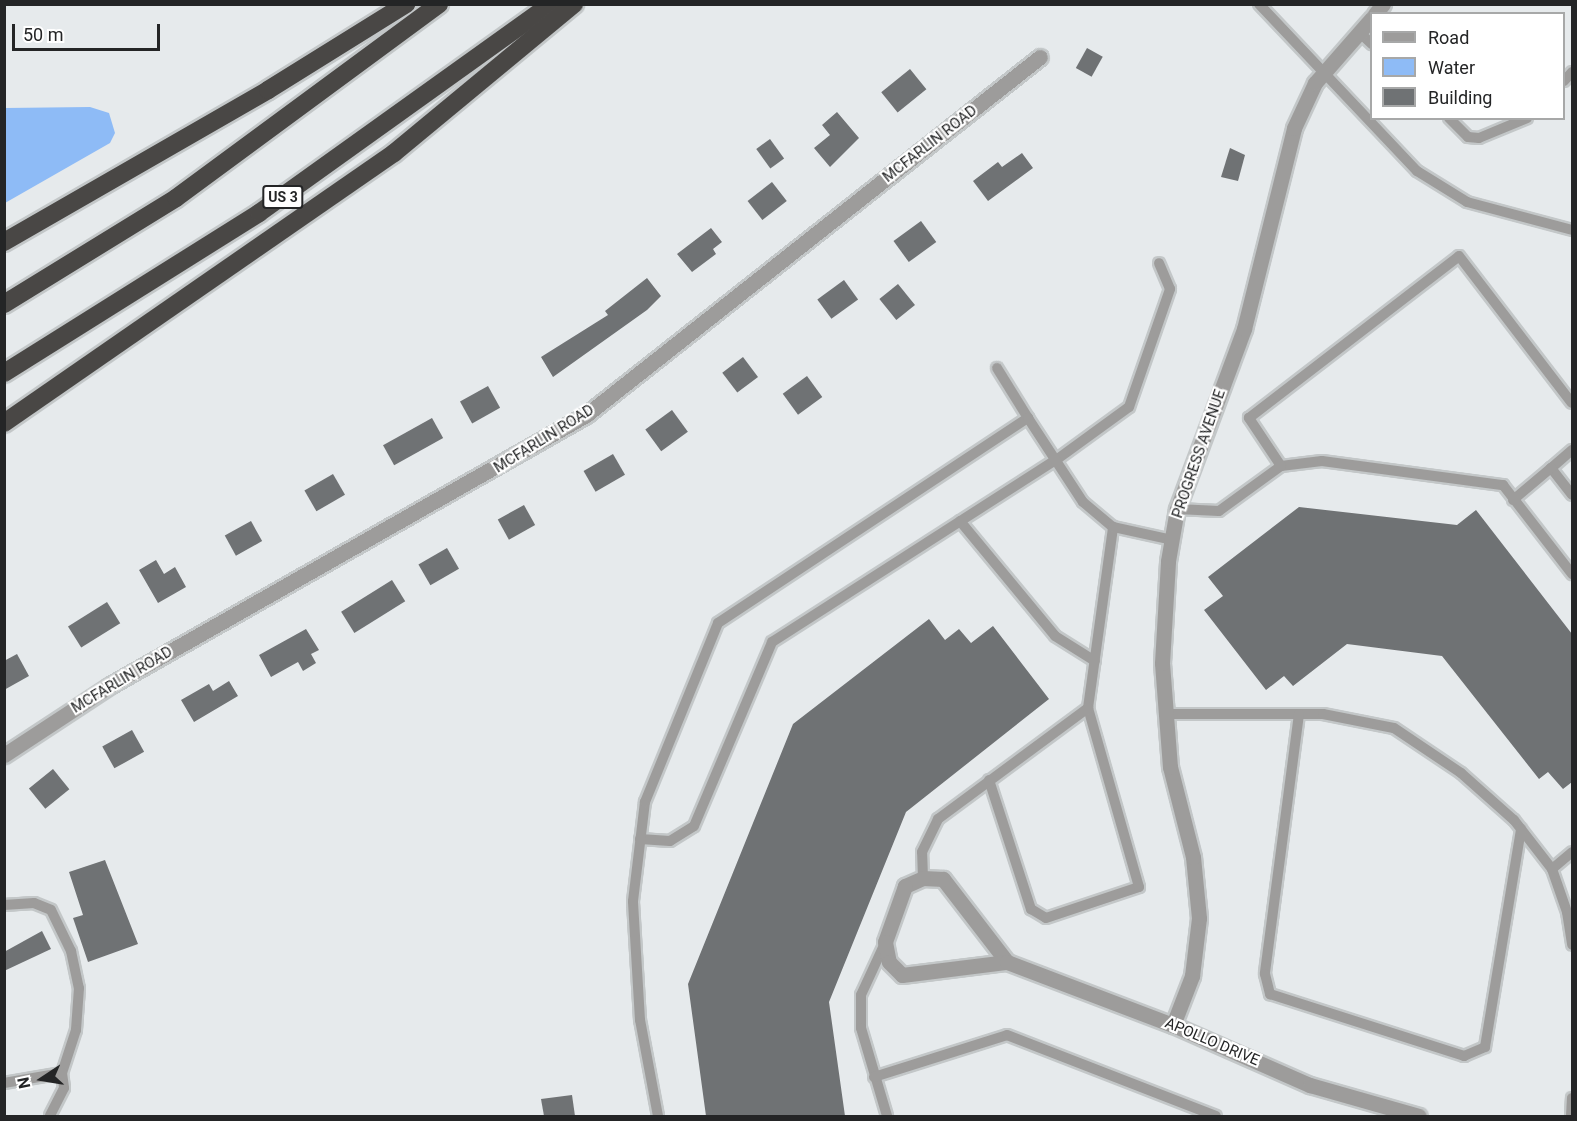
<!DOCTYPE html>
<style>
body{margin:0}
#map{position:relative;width:1577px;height:1121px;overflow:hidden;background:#e6eaec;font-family:Roboto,sans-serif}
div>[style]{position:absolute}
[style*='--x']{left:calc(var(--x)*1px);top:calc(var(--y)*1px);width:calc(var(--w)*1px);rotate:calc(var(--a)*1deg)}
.water>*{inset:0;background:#8ebbf6}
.building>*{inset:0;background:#6f7274;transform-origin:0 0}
.roads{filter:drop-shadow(2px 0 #c3c7c8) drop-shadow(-2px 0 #c3c7c8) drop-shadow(0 2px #c3c7c8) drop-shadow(0 -2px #c3c7c8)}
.service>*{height:10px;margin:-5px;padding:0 5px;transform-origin:5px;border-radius:5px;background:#9d9c9b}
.minor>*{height:15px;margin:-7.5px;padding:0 7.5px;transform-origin:7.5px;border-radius:7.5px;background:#9d9c9b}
.motorway>*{height:18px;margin:-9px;padding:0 9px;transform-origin:9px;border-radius:9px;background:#494745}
span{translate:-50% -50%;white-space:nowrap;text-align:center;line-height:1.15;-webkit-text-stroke:4.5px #fff;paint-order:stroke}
.shield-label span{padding:2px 4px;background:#fff;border:2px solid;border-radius:4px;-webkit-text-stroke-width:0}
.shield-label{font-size:14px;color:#242526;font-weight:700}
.street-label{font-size:15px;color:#242526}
.frame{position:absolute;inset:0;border:6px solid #242526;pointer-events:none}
.legend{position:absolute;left:1370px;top:12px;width:195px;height:108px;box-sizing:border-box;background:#fff;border:2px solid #a7a8a8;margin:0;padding:8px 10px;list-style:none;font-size:18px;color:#242526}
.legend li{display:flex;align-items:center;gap:12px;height:30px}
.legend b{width:30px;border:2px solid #a7a8a8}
.north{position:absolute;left:12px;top:1049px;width:60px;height:60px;-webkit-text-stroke:4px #fff;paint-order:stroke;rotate:258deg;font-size:16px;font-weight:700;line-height:24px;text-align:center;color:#242526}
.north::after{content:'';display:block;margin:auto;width:21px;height:27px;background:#242526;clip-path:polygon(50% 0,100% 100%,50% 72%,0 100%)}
.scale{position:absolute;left:12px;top:24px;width:148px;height:27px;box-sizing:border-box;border:3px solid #242526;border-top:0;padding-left:8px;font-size:18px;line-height:21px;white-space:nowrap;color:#242526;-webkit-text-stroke:4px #fff;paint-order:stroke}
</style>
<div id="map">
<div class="water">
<div style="clip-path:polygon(90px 107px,109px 113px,115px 133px,110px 143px,5px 203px,5px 108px)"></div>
</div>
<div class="building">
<div style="left:1087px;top:48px;width:18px;height:23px;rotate:29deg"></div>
<div style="left:910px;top:69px;width:26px;height:37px;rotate:51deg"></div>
<div style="clip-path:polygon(837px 112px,859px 138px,830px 167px,814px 148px,830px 135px,822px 125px)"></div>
<div style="left:770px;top:139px;width:24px;height:17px;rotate:54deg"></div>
<div style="clip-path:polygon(1230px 148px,1245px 155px,1238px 181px,1221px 177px)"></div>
<div style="clip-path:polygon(1022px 153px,1033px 168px,988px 201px,973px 181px,998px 162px,1002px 167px)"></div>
<div style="left:772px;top:182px;width:24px;height:31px;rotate:52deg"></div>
<div style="left:921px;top:221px;width:26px;height:34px;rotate:54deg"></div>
<div style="clip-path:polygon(711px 228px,722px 242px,713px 249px,716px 254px,692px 272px,677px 254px)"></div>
<div style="clip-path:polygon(647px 278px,661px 296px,647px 310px,553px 377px,541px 357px,608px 315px,605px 311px)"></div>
<div style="left:844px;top:280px;width:24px;height:33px;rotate:54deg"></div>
<div style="left:898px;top:284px;width:27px;height:24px;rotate:51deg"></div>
<div style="left:743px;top:357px;width:25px;height:26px;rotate:53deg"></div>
<div style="left:807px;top:376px;width:26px;height:30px;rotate:54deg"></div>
<div style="left:488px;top:386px;width:25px;height:32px;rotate:61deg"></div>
<div style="left:672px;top:410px;width:27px;height:33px;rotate:54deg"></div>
<div style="left:432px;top:418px;width:23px;height:56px;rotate:61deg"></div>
<div style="left:613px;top:454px;width:24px;height:34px;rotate:60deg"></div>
<div style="left:333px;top:474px;width:24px;height:33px;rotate:60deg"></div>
<div style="left:524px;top:505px;width:23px;height:30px;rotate:61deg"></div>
<div style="clip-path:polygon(1299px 507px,1457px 525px,1476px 510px,1572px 634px,1572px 782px,1563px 789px,1548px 772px,1539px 779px,1442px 656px,1347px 644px,1293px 686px,1284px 676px,1266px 690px,1204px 610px,1223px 596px,1208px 577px)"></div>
<div style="left:251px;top:521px;width:23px;height:30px;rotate:61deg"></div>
<div style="left:447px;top:548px;width:24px;height:33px;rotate:60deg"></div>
<div style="clip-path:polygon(156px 560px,164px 574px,175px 567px,186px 587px,158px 603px,139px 570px)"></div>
<div style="left:392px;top:580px;width:25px;height:60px;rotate:58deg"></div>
<div style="left:107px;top:602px;width:25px;height:46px;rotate:58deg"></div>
<div style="clip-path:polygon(929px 619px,945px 640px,959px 629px,971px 643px,993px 626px,1049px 699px,906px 812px,829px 1002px,845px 1116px,706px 1116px,688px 984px,793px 724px)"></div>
<div style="clip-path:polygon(306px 629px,319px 650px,311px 654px,316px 663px,303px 671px,298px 662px,271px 677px,259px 655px)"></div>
<div style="clip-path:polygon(17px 654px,29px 676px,4px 690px,4px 661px)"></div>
<div style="clip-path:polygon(229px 681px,238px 696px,194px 722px,181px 700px,209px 684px,213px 691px)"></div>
<div style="left:132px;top:730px;width:25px;height:34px;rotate:61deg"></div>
<div style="left:53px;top:769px;width:26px;height:31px;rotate:51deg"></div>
<div style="clip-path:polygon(105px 860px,138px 944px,88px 962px,73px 918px,83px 915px,69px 872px)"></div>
<div style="clip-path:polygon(42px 931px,51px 949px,4px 971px,4px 952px)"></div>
<div style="clip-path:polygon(572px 1095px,575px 1116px,544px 1116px,541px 1099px)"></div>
</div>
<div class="roads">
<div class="service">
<div style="--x:1259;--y:4;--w:230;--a:46.6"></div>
<div style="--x:1417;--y:171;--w:59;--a:31.8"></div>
<div style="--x:1467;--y:202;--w:109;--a:14.9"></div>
<div style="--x:1359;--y:32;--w:18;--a:43"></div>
<div style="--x:1564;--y:81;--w:12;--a:-48"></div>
<div style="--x:1449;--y:118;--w:27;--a:45"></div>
<div style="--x:1468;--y:137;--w:11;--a:5"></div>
<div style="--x:1479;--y:138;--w:52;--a:-22.6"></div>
<div style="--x:997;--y:368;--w:59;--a:58.2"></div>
<div style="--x:1572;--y:450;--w:28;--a:139"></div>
<div style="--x:1551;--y:468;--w:34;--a:52"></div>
<div style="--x:1281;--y:466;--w:41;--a:-7"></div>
<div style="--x:1322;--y:461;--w:183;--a:7.6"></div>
<div style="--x:1503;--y:485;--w:113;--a:52.2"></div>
<div style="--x:1513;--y:500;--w:50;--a:-40.1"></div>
<div style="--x:1177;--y:509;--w:42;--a:2.7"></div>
<div style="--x:1219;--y:511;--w:77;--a:-36"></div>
<div style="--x:1281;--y:466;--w:58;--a:-123.7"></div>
<div style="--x:1249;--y:418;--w:265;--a:-37.6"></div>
<div style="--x:1459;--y:256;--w:185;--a:52.5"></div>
<div style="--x:960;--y:521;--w:149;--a:50.4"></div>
<div style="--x:1055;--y:636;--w:47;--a:32"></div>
<div style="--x:1164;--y:714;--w:159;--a:0"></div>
<div style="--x:1323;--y:714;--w:72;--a:11.2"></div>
<div style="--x:1394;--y:728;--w:81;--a:33.9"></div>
<div style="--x:1461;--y:773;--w:71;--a:41.6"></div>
<div style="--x:1514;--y:820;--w:62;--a:52.2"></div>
<div style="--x:1552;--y:869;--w:46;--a:70.8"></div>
<div style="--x:1567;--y:912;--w:33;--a:81"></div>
<div style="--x:1299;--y:714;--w:262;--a:97.5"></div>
<div style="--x:1265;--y:974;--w:21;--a:76"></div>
<div style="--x:1270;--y:994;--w:204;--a:17.7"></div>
<div style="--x:1464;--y:1056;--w:23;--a:-23"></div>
<div style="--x:1485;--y:1047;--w:221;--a:-80.6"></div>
<div style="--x:989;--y:780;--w:136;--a:72"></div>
<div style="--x:1031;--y:909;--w:17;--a:31"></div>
<div style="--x:1046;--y:918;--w:98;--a:-18.4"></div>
<div style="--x:1139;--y:887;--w:186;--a:-105.9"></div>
<div style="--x:1088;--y:708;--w:183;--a:-82.1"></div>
<div style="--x:640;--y:839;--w:30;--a:4"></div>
<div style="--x:670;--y:841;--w:28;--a:-32"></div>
<div style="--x:694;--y:826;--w:200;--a:-67"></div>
<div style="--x:772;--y:642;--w:337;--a:-32.7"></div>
<div style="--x:1056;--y:460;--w:90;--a:-36"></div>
<div style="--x:1129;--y:407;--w:125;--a:-70.8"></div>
<div style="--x:1170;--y:289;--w:28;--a:-113"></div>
<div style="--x:1552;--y:869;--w:26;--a:-40"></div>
<div style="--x:923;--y:878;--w:26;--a:-92"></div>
<div style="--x:922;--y:852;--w:37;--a:-64"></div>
<div style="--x:938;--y:819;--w:187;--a:-36.5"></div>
<div style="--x:4;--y:905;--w:30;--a:-4"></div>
<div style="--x:34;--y:903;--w:18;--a:22"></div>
<div style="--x:51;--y:910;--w:46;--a:64"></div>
<div style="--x:71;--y:951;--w:38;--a:78"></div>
<div style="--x:79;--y:988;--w:42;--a:94.1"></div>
<div style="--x:76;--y:1030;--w:45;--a:108"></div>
<div style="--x:62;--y:1073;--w:15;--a:82"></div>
<div style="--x:64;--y:1088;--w:31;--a:117"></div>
<div style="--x:885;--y:943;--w:57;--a:114.8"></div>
<div style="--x:861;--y:995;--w:33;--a:90"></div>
<div style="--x:861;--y:1028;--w:92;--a:73.5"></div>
<div style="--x:874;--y:1077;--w:139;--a:-17.5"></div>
<div style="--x:1007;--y:1035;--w:224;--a:21.2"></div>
<div style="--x:4;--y:1083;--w:59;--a:-9.8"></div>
<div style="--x:658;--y:1116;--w:98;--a:-100.6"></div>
<div style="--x:640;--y:1020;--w:119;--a:-93.4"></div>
<div style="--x:633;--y:901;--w:100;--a:-83.1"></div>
<div style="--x:645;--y:802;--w:193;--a:-67.8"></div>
<div style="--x:718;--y:623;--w:372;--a:-33.5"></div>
<div style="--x:1028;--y:418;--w:100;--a:56.8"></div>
<div style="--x:1083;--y:502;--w:39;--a:40"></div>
<div style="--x:1113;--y:527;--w:60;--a:12.4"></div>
<div style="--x:1571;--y:1116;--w:18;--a:-87"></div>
</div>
<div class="minor">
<div style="--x:1375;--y:14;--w:13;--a:-51"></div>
<div style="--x:4;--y:755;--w:126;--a:-33.3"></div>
<div style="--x:109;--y:686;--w:549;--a:-29.6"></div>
<div style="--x:586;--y:415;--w:578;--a:-38.26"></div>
<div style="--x:1007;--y:962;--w:105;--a:-127.6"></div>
<div style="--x:943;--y:879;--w:20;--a:-177"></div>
<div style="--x:923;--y:878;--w:20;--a:156"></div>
<div style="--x:905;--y:886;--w:59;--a:109.7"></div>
<div style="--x:885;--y:942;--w:20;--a:79"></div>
<div style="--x:889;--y:962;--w:18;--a:45"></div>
<div style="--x:902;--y:975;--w:106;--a:-7.1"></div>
<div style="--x:1007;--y:962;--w:178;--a:20.8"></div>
<div style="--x:1173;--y:1025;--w:150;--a:23.7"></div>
<div style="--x:1310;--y:1085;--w:113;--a:15.9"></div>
<div style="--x:1173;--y:1025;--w:53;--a:-68.8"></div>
<div style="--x:1192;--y:976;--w:58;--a:-83.1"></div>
<div style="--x:1199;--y:918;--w:61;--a:-95.6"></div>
<div style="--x:1193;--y:857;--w:93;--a:-104.3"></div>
<div style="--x:1170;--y:767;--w:104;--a:-94.4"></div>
<div style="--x:1162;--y:663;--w:102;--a:-86.6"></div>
<div style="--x:1168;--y:561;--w:53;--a:-80.2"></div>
<div style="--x:1177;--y:509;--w:192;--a:-69.6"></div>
<div style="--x:1244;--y:329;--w:207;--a:-76"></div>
<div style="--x:1294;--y:128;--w:50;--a:-65"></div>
<div style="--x:1315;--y:83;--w:86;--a:-48.8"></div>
</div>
<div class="motorway">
<div style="--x:4;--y:242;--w:305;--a:-29.9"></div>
<div style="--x:268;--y:90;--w:163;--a:-31.9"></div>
<div style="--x:4;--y:304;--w:202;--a:-31.6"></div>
<div style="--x:176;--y:198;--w:327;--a:-36.4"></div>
<div style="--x:4;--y:373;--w:301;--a:-32.1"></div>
<div style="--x:259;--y:213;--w:359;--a:-35.6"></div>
<div style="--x:4;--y:423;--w:474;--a:-34.7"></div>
<div style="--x:394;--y:153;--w:234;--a:-39.6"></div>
</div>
</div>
<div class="shield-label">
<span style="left:283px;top:197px">US 3</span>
</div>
<div class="street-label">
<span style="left:930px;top:144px;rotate:-38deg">MCFARLIN ROAD</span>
<span style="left:544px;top:439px;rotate:-32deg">MCFARLIN ROAD</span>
<span style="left:1199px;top:454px;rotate:-71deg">PROGRESS AVENUE</span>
<span style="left:122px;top:680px;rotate:-31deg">MCFARLIN ROAD</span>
<span style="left:1212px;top:1042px;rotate:23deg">APOLLO DRIVE</span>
</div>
<div class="frame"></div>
<ul class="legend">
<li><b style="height:8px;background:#9d9c9b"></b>Road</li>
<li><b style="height:16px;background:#8ebbf6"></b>Water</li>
<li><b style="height:16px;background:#6f7274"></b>Building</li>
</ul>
<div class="north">N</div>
<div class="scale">50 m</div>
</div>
